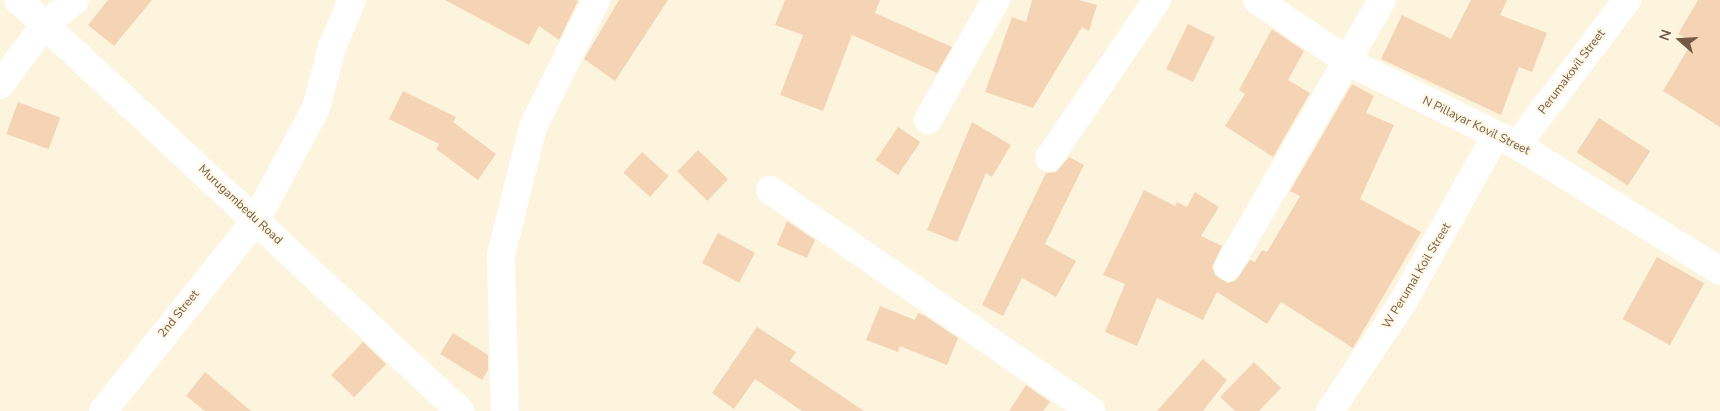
<!DOCTYPE html>
<style>
body{margin:0}
#map{position:relative;width:1720px;height:411px;overflow:hidden;background:#fdf4de;font-family:"Nunito Sans",sans-serif}
div>[style]{position:absolute}
[style*='--x']{left:calc(var(--x)*1px);top:calc(var(--y)*1px);width:calc(var(--w)*1px);rotate:calc(var(--a)*1deg)}
.building>*{inset:0;background:#f4d4b4;transform-origin:0 0}
.minor>*{height:28px;margin:-14px;padding:0 14px;transform-origin:14px;border-radius:14px;background:#fff}
span{translate:-50% -50%;white-space:nowrap;text-align:center;line-height:1.15;-webkit-text-stroke:4px #fff7e5;paint-order:stroke}
.street-label{font-size:12px;color:#745a45}
.north{position:absolute;left:1655px;top:15px;width:50px;height:50px;-webkit-text-stroke:4px #fff7e5;paint-order:stroke;rotate:289deg;font-size:14px;font-weight:700;line-height:20px;text-align:center;color:#745a45}
.north::after{content:'';display:block;margin:auto;width:18px;height:22px;background:#745a45;clip-path:polygon(50% 0,100% 100%,50% 72%,0 100%)}
</style>
<div id="map">
<div class="building">
<div style="clip-path:polygon(108px 0,152px 0,114px 46px,88px 25px)"></div>
<div style="clip-path:polygon(445px 0,575px 0,578px 1px,559px 40px,539px 26px,529px 45px)"></div>
<div style="clip-path:polygon(619px 0,668px 0,615px 81px,584px 59px)"></div>
<div style="clip-path:polygon(785px 0,880px 0,875px 13px,952px 47px,937px 73px,852px 35px,823px 111px,780px 95px,803px 35px,775px 25px)"></div>
<div style="clip-path:polygon(1032px 0,1079px 0,1097px 5px,1089px 31px,1082px 27px,1033px 108px,985px 92px,1012px 17px,1026px 22px)"></div>
<div style="clip-path:polygon(1471px 0,1507px 0,1500px 15px,1547px 33px,1532px 72px,1519px 67px,1501px 115px,1381px 59px,1402px 15px,1451px 39px)"></div>
<div style="clip-path:polygon(1698px 0,1720px 0,1720px 127px,1663px 91px,1692px 42px,1678px 34px)"></div>
<div style="left:1188px;top:24px;width:30px;height:50px;rotate:26deg"></div>
<div style="clip-path:polygon(1272px 29px,1304px 51px,1288px 80px,1310px 93px,1273px 157px,1225px 126px,1245px 94px,1239px 90px)"></div>
<div style="clip-path:polygon(1352px 84px,1374px 96px,1366px 113px,1394px 125px,1360px 199px,1421px 232px,1353px 348px,1281px 302px,1267px 324px,1217px 292px,1203px 320px,1157px 298px,1137px 346px,1105px 332px,1125px 284px,1103px 275px,1144px 190px,1175px 206px,1177px 202px,1187px 207px,1195px 192px,1219px 207px,1201px 236px,1222px 246px,1212px 267px,1215px 275px,1228px 283px,1235px 281px,1250px 260px,1255px 262px,1262px 250px,1267px 252px,1300px 196px,1290px 191px)"></div>
<div style="clip-path:polygon(403px 91px,456px 117px,453px 122px,496px 154px,478px 180px,436px 149px,439px 144px,389px 119px)"></div>
<div style="left:18px;top:102px;width:45px;height:34px;rotate:20deg"></div>
<div style="left:1599px;top:118px;width:61px;height:41px;rotate:33deg"></div>
<div style="clip-path:polygon(972px 122px,1011px 145px,992px 177px,986px 173px,957px 242px,927px 230px)"></div>
<div style="left:898px;top:127px;width:27px;height:40px;rotate:34deg"></div>
<div style="left:698px;top:150px;width:42px;height:30px;rotate:44deg"></div>
<div style="left:642px;top:152px;width:36px;height:28px;rotate:42deg"></div>
<div style="clip-path:polygon(1069px 157px,1084px 165px,1045px 244px,1076px 261px,1056px 297px,1022px 278px,1003px 316px,982px 305px,1046px 173px,1056px 172px)"></div>
<div style="clip-path:polygon(787px 221px,815px 240px,807px 258px,777px 245px)"></div>
<div style="left:718px;top:233px;width:42px;height:34px;rotate:28deg"></div>
<div style="left:1657px;top:257px;width:54px;height:71px;rotate:29deg"></div>
<div style="clip-path:polygon(880px 306px,915px 320px,918px 313px,925px 316px,958px 338px,947px 365px,900px 346px,898px 352px,866px 340px)"></div>
<div style="clip-path:polygon(757px 327px,796px 352px,790px 361px,864px 411px,802px 411px,755px 379px,734px 409px,712px 393px)"></div>
<div style="clip-path:polygon(453px 333px,488px 355px,488px 370px,482px 380px,440px 354px)"></div>
<div style="left:363px;top:342px;width:32px;height:46px;rotate:44deg"></div>
<div style="clip-path:polygon(1203px 359px,1227px 380px,1203px 411px,1157px 411px)"></div>
<div style="clip-path:polygon(1254px 362px,1281px 388px,1259px 411px,1235px 411px,1220px 397px)"></div>
<div style="clip-path:polygon(205px 372px,251px 411px,205px 411px,186px 396px)"></div>
<div style="clip-path:polygon(1026px 385px,1050px 402px,1043px 411px,1009px 411px)"></div>
</div>
<div class="minor">
<div style="--x:18;--y:0;--w:604;--a:42.92"></div>
<div style="--x:1257;--y:0;--w:111;--a:34"></div>
<div style="--x:1349;--y:62;--w:187;--a:26.3"></div>
<div style="--x:1517;--y:145;--w:239;--a:31.8"></div>
<div style="--x:0;--y:85;--w:74;--a:-53.3"></div>
<div style="--x:44;--y:26;--w:40;--a:-40"></div>
<div style="--x:928;--y:120;--w:138;--a:-60.5"></div>
<div style="--x:1517;--y:145;--w:182;--a:-52.8"></div>
<div style="--x:1049;--y:158;--w:191;--a:-55.6"></div>
<div style="--x:770;--y:190;--w:390;--a:34.5"></div>
<div style="--x:1228;--y:267;--w:308;--a:-60"></div>
<div style="--x:103;--y:411;--w:245;--a:-51.3"></div>
<div style="--x:256;--y:220;--w:127;--a:-61.8"></div>
<div style="--x:316;--y:108;--w:63;--a:-75.3"></div>
<div style="--x:332;--y:47;--w:51;--a:-66.9"></div>
<div style="--x:505;--y:411;--w:156;--a:-91.5"></div>
<div style="--x:501;--y:255;--w:132;--a:-76"></div>
<div style="--x:533;--y:127;--w:142;--a:-63.6"></div>
<div style="--x:1330;--y:411;--w:131;--a:-56.2"></div>
<div style="--x:1403;--y:302;--w:189;--a:-60.9"></div>
</div>
<div class="street-label">
<span style="left:1572px;top:72px;rotate:-53deg">Perumakovil Street</span>
<span style="left:1476px;top:126px;rotate:26deg">N Pillayar Kovil Street</span>
<span style="left:240px;top:205px;rotate:43deg">Murugambedu Road</span>
<span style="left:1417px;top:276px;rotate:-59deg">W Perumal Koil Street</span>
<span style="left:179px;top:314px;rotate:-51deg">2nd Street</span>
</div>
<div class="north">N</div>
</div>
